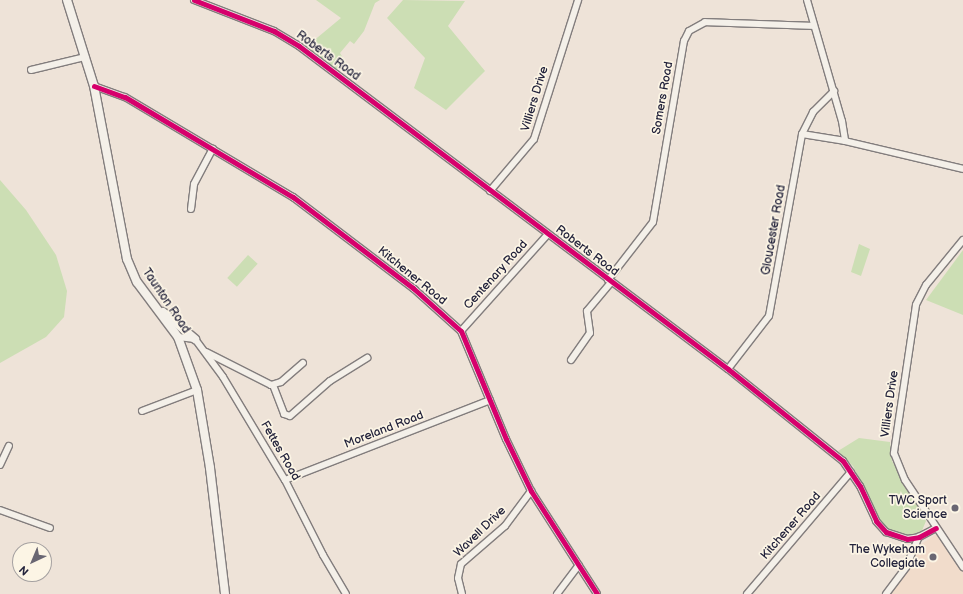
<!DOCTYPE html>
<style>
body{margin:0}
#map{position:relative;width:963px;height:594px;overflow:hidden;background:#eee3d8;font-family:"Balsamiq Sans",sans-serif}
div>[style]{position:absolute}
[style*='--x']{left:calc(var(--x)*1px);top:calc(var(--y)*1px);width:calc(var(--w)*1px);rotate:calc(var(--a)*1deg)}
.built>*{inset:0;background:#f1dccb}
.green>*{inset:0;background:#ccdeb4;transform-origin:0 0}
.roads{filter:drop-shadow(1px 0 #827d7d) drop-shadow(-1px 0 #827d7d) drop-shadow(0 1px #827d7d) drop-shadow(0 -1px #827d7d)}
.minor>*{height:6px;margin:-3px;padding:0 3px;transform-origin:3px;border-radius:3px;background:#f4f0e9}
.tertiary>*{height:8px;margin:-4px;padding:0 4px;transform-origin:4px;border-radius:4px;background:#f4f0e9}
.cycleway>*{height:5px;margin:-2.5px;padding:0 2.5px;transform-origin:2.5px;border-radius:2.5px;background:#d6006c}
.dots>*{width:11px;height:11px;translate:-50% -50%;box-sizing:border-box;border:2px solid #fcf5e5;border-radius:50%}
span{translate:-50% -50%;white-space:nowrap;text-align:center;line-height:1.15;-webkit-text-stroke:3.5px #fcf5e5;paint-order:stroke}
.street-label{font-size:12px;color:#22223b}
.poi-label{font-size:12px;color:#22223b}
.right{translate:-100% -50%;text-align:right}
.north{position:absolute;left:12px;top:542px;width:40px;height:40px;box-sizing:border-box;background:#fcf5e5;border:1px solid #a5a1a1;border-radius:50%;rotate:224deg;font-size:11px;font-weight:700;line-height:16px;text-align:center;color:#22223b}
.north::after{content:'';display:block;margin:auto;width:14px;height:18px;background:#696672;clip-path:polygon(50% 0,100% 100%,50% 72%,0 100%)}
</style>
<div id="map">
<div class="built">
<div style="clip-path:polygon(938px 533px,963px 569px,963px 594px,886px 594px,920px 545px)"></div>
</div>
<div class="green">
<div style="clip-path:polygon(316px 0,380px 0,375px 3px,364px 31px,354px 44px,350px 41px,340px 53px,345px 61px,337px 70px,306px 47px,341px 18px)"></div>
<div style="clip-path:polygon(403px 0,465px 1px,448px 26px,485px 71px,446px 110px,414px 88px,425px 58px,387px 18px)"></div>
<div style="clip-path:polygon(0 180px,26px 210px,56px 255px,67px 291px,64px 317px,46px 337px,0 363px)"></div>
<div style="clip-path:polygon(859px 244px,870px 249px,861px 276px,851px 272px)"></div>
<div style="clip-path:polygon(963px 250px,963px 315px,926px 300px)"></div>
<div style="left:248px;top:255px;width:13px;height:31px;rotate:42deg"></div>
<div style="clip-path:polygon(859px 438px,890px 442px,892px 461px,926px 521px,921px 533px,905px 536px,892px 532px,880px 524px,853px 466px,838px 451px)"></div>
</div>
<div class="roads">
<div class="minor">
<div style="--x:194;--y:0;--w:86;--a:21.2"></div>
<div style="--x:274;--y:31;--w:29;--a:31"></div>
<div style="--x:299;--y:46;--w:537;--a:36.98"></div>
<div style="--x:728;--y:369;--w:147;--a:38.7"></div>
<div style="--x:843;--y:461;--w:30;--a:56"></div>
<div style="--x:860;--y:486;--w:38;--a:65"></div>
<div style="--x:876;--y:521;--w:15;--a:48"></div>
<div style="--x:886;--y:532;--w:22;--a:18"></div>
<div style="--x:907;--y:539;--w:12;--a:-9"></div>
<div style="--x:919;--y:537;--w:19;--a:-28"></div>
<div style="--x:807;--y:0;--w:126;--a:73.9"></div>
<div style="--x:842;--y:121;--w:20;--a:81"></div>
<div style="--x:31;--y:70;--w:56;--a:-13.5"></div>
<div style="--x:94;--y:86;--w:33;--a:20"></div>
<div style="--x:125;--y:97;--w:196;--a:30.8"></div>
<div style="--x:293;--y:197;--w:151;--a:37.2"></div>
<div style="--x:413;--y:288;--w:64;--a:41.9"></div>
<div style="--x:461;--y:331;--w:117;--a:67.4"></div>
<div style="--x:506;--y:439;--w:58;--a:64.3"></div>
<div style="--x:531;--y:491;--w:122;--a:57.3"></div>
<div style="--x:802;--y:134;--w:44;--a:9.2"></div>
<div style="--x:845;--y:141;--w:121;--a:13.3"></div>
<div style="--x:490;--y:191;--w:68;--a:-49.8"></div>
<div style="--x:534;--y:139;--w:146;--a:-72.4"></div>
<div style="--x:191;--y:209;--w:25;--a:-83"></div>
<div style="--x:194;--y:184;--w:40;--a:-62"></div>
<div style="--x:963;--y:240;--w:58;--a:129.4"></div>
<div style="--x:926;--y:285;--w:22;--a:117"></div>
<div style="--x:916;--y:305;--w:150;--a:98.5"></div>
<div style="--x:894;--y:453;--w:29;--a:68"></div>
<div style="--x:905;--y:480;--w:105;--a:56.3"></div>
<div style="--x:608;--y:280;--w:73;--a:-52.2"></div>
<div style="--x:653;--y:222;--w:184;--a:-80.3"></div>
<div style="--x:684;--y:41;--w:11;--a:-63"></div>
<div style="--x:689;--y:31;--w:18;--a:-29"></div>
<div style="--x:705;--y:22;--w:108;--a:2.1"></div>
<div style="--x:461;--y:331;--w:130;--a:-48.1"></div>
<div style="--x:178;--y:337;--w:17;--a:7"></div>
<div style="--x:195;--y:339;--w:47;--a:53.6"></div>
<div style="--x:223;--y:377;--w:120;--a:59"></div>
<div style="--x:285;--y:480;--w:84;--a:63.1"></div>
<div style="--x:323;--y:555;--w:45;--a:59.5"></div>
<div style="--x:206;--y:352;--w:73;--a:26.9"></div>
<div style="--x:271;--y:385;--w:10;--a:-17"></div>
<div style="--x:281;--y:382;--w:29;--a:-41"></div>
<div style="--x:571;--y:360;--w:33;--a:-55"></div>
<div style="--x:590;--y:333;--w:22;--a:-98"></div>
<div style="--x:587;--y:311;--w:38;--a:-50"></div>
<div style="--x:728;--y:369;--w:67;--a:-52.3"></div>
<div style="--x:769;--y:316;--w:185;--a:-79.7"></div>
<div style="--x:802;--y:134;--w:25;--a:-63"></div>
<div style="--x:813;--y:112;--w:30;--a:-45"></div>
<div style="--x:273;--y:385;--w:31;--a:69"></div>
<div style="--x:284;--y:414;--w:6;--a:18"></div>
<div style="--x:290;--y:416;--w:53;--a:-41.2"></div>
<div style="--x:330;--y:381;--w:44;--a:-31.9"></div>
<div style="--x:142;--y:411;--w:59;--a:-20.9"></div>
<div style="--x:0;--y:465;--w:21;--a:-65"></div>
<div style="--x:285;--y:480;--w:220;--a:-21.3"></div>
<div style="--x:0;--y:510;--w:53;--a:19.8"></div>
<div style="--x:462;--y:594;--w:16;--a:-104"></div>
<div style="--x:458;--y:578;--w:14;--a:-78"></div>
<div style="--x:461;--y:564;--w:58;--a:-40.8"></div>
<div style="--x:505;--y:526;--w:44;--a:-53.4"></div>
<div style="--x:557;--y:594;--w:36;--a:-53"></div>
<div style="--x:747;--y:594;--w:160;--a:-49.6"></div>
<div style="--x:886;--y:594;--w:34;--a:-53"></div>
<div style="--x:906;--y:567;--w:33;--a:-67"></div>
</div>
<div class="tertiary">
<div style="--x:67;--y:0;--w:90;--a:72.6"></div>
<div style="--x:94;--y:86;--w:176;--a:79.2"></div>
<div style="--x:127;--y:259;--w:25;--a:67"></div>
<div style="--x:137;--y:282;--w:69;--a:53.3"></div>
<div style="--x:178;--y:337;--w:56;--a:70.3"></div>
<div style="--x:197;--y:390;--w:79;--a:80.5"></div>
<div style="--x:210;--y:468;--w:127;--a:83.2"></div>
<div style="--x:163;--y:312;--w:42;--a:40.2"></div>
</div>
</div>
<div class="cycleway">
<div style="--x:194;--y:0;--w:86;--a:21.2"></div>
<div style="--x:274;--y:31;--w:29;--a:31"></div>
<div style="--x:299;--y:46;--w:537;--a:36.98"></div>
<div style="--x:728;--y:369;--w:147;--a:38.7"></div>
<div style="--x:843;--y:461;--w:30;--a:56"></div>
<div style="--x:860;--y:486;--w:38;--a:65"></div>
<div style="--x:876;--y:521;--w:15;--a:48"></div>
<div style="--x:886;--y:532;--w:22;--a:18"></div>
<div style="--x:907;--y:539;--w:12;--a:-9"></div>
<div style="--x:919;--y:537;--w:19;--a:-28"></div>
<div style="--x:94;--y:86;--w:33;--a:20"></div>
<div style="--x:125;--y:97;--w:196;--a:30.8"></div>
<div style="--x:293;--y:197;--w:151;--a:37.2"></div>
<div style="--x:413;--y:288;--w:64;--a:41.9"></div>
<div style="--x:461;--y:331;--w:117;--a:67.4"></div>
<div style="--x:506;--y:439;--w:58;--a:64.3"></div>
<div style="--x:531;--y:491;--w:122;--a:57.3"></div>
</div>
<div class="dots">
<div style="left:955px;top:508px;background:#696672"></div>
<div style="left:933px;top:557px;background:#696672"></div>
</div>
<div class="street-label">
<span style="left:328px;top:56px;rotate:36deg">Roberts Road</span>
<span style="left:663px;top:98px;rotate:-80deg">Somers Road</span>
<span style="left:535px;top:99px;rotate:-73deg">Villiers Drive</span>
<span style="left:774px;top:230px;rotate:-80deg">Gloucester Road</span>
<span style="left:587px;top:251px;rotate:37deg">Roberts Road</span>
<span style="left:496px;top:275px;rotate:-48deg">Centenary Road</span>
<span style="left:412px;top:276px;rotate:39deg">Kitchener Road</span>
<span style="left:166px;top:301px;rotate:56deg">Taunton Road</span>
<span style="left:890px;top:404px;rotate:-82deg">Villiers Drive</span>
<span style="left:384px;top:430px;rotate:-21deg">Moreland Road</span>
<span style="left:280px;top:451px;rotate:60deg">Fettes Road</span>
<span style="left:791px;top:526px;rotate:-49deg">Kitchener Road</span>
<span style="left:480px;top:532px;rotate:-44deg">Wavell Drive</span>
</div>
<div class="poi-label">
<span class="right" style="left:947px;top:508px">TWC Sport<br>Science</span>
<span class="right" style="left:925px;top:557px">The Wykeham<br>Collegiate</span>
</div>
<div class="north">N</div>
</div>
